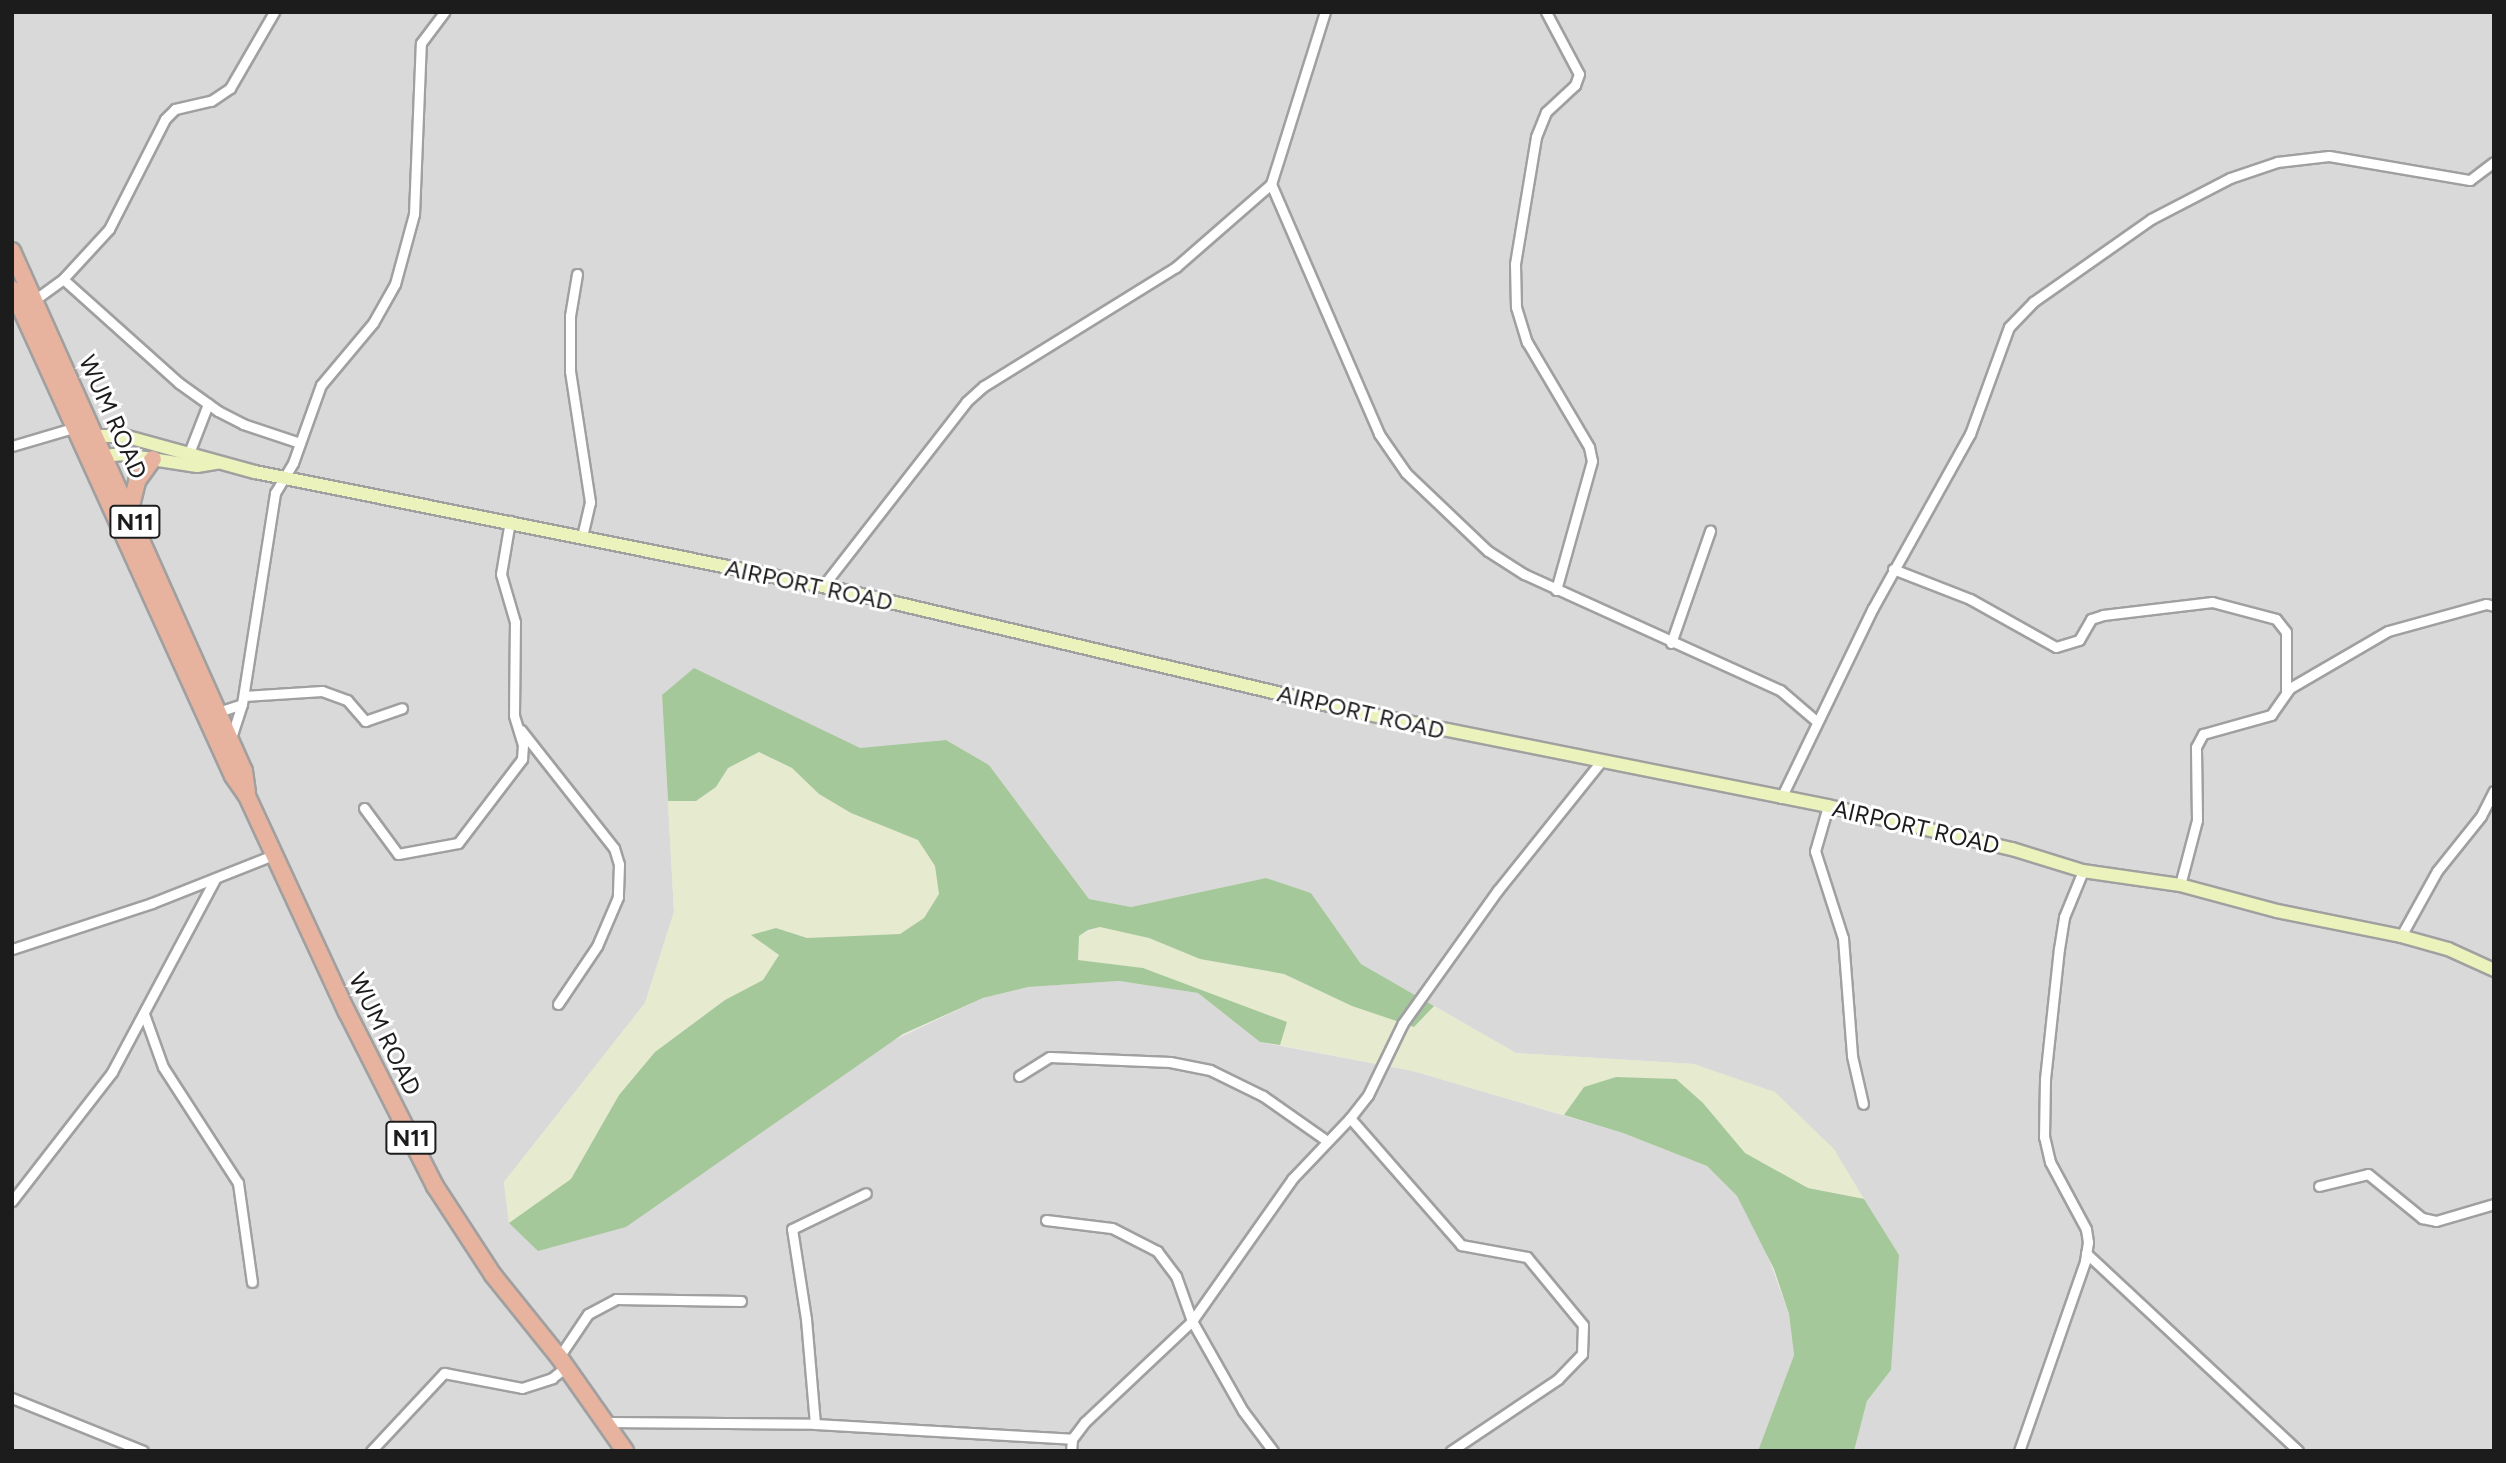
<!DOCTYPE html>
<style>
body{margin:0}
#map{position:relative;width:2506px;height:1463px;overflow:hidden;background:#eceae2;font-family:Figtree,sans-serif}
div>[style]{position:absolute}
[style*='--x']{left:calc(var(--x)*1px);top:calc(var(--y)*1px);width:calc(var(--w)*1px);rotate:calc(var(--a)*1deg)}
.residential>*{inset:0;background:#dad9d9}
.farmland>*{inset:0;background:#e6eacf}
.forest>*{inset:0;background:#a5c89b}
.roads{filter:drop-shadow(2px 0 #a0a0a0) drop-shadow(-2px 0 #a0a0a0) drop-shadow(0 2px #a0a0a0) drop-shadow(0 -2px #a0a0a0)}
.minor>*{height:9px;margin:-4.5px;padding:0 4.5px;transform-origin:4.5px;border-radius:4.5px;background:#fff}
.secondary>*{height:12px;margin:-6px;padding:0 6px;transform-origin:6px;border-radius:6px;background:#ebf2bb}
.trunk>*{height:16px;margin:-8px;padding:0 8px;transform-origin:8px;border-radius:8px;background:#e8b39e}
span{translate:-50% -50%;white-space:nowrap;text-align:center;line-height:1.15;-webkit-text-stroke:6px #fff;paint-order:stroke}
.shield-label span{padding:2px 5px;background:#fff;border:2px solid;border-radius:5px;-webkit-text-stroke-width:0}
.shield-label{font-size:23px;color:#1c1c1c;font-weight:700}
.street-label{font-size:24px;color:#1c1c1c}
.frame{position:absolute;inset:0;border:14px solid #1c1c1c;pointer-events:none}
</style>
<div id="map">
<div class="residential">
<div style="clip-path:polygon(12px 12px,2494px 12px,2494px 1451px,1854px 1451px,1867px 1401px,1891px 1370px,1898px 1255px,1694px 1064px,1516px 1053px,1361px 964px,1311px 893px,1266px 878px,1131px 907px,1089px 899px,989px 765px,946px 740px,860px 749px,694px 669px,662px 695px,674px 912px,645px 1003px,504px 1182px,509px 1223px,983px 998px,1028px 987px,1119px 981px,1198px 993px,1260px 1042px,1413px 1071px,1623px 1133px,1707px 1166px,1737px 1196px,1758px 1230px,1789px 1314px,1794px 1355px,1758px 1451px,12px 1451px)"></div>
</div>
<div class="farmland">
<div style="clip-path:polygon(759px 752px,792px 768px,819px 794px,851px 813px,918px 840px,935px 866px,939px 894px,924px 918px,900px 934px,807px 938px,776px 928px,752px 935px,779px 955px,763px 980px,725px 1000px,655px 1052px,619px 1095px,571px 1179px,509px 1223px,504px 1182px,645px 1003px,674px 912px,668px 801px,696px 801px,716px 787px,728px 768px)"></div>
<div style="clip-path:polygon(1100px 927px,1149px 938px,1200px 959px,1284px 974px,1352px 1006px,1414px 1027px,1434px 1006px,1516px 1053px,1694px 1064px,1775px 1092px,1834px 1149px,1864px 1199px,1808px 1188px,1745px 1153px,1703px 1103px,1675px 1079px,1616px 1077px,1584px 1087px,1564px 1115px,1413px 1071px,1280px 1045px,1287px 1022px,1143px 968px,1078px 960px,1079px 936px)"></div>
</div>
<div class="forest">
<div style="clip-path:polygon(694px 668px,860px 748px,946px 740px,989px 765px,1089px 899px,1131px 907px,1266px 878px,1311px 893px,1361px 964px,1434px 1006px,1414px 1027px,1352px 1006px,1284px 974px,1200px 959px,1149px 938px,1100px 927px,1088px 930px,1079px 936px,1078px 960px,1143px 968px,1287px 1022px,1280px 1045px,1260px 1042px,1198px 993px,1119px 981px,1028px 987px,983px 998px,903px 1034px,626px 1227px,538px 1251px,509px 1223px,571px 1179px,619px 1095px,655px 1052px,725px 1000px,763px 980px,779px 955px,751px 935px,776px 928px,807px 938px,900px 934px,924px 918px,939px 894px,935px 866px,918px 840px,851px 813px,819px 794px,792px 768px,759px 752px,728px 768px,716px 787px,696px 801px,668px 801px,662px 695px)"></div>
<div style="clip-path:polygon(1616px 1077px,1676px 1079px,1703px 1103px,1745px 1153px,1808px 1188px,1864px 1199px,1899px 1255px,1891px 1370px,1867px 1401px,1854px 1451px,1758px 1451px,1794px 1355px,1789px 1314px,1774px 1269px,1737px 1196px,1707px 1166px,1623px 1133px,1564px 1115px,1584px 1087px)"></div>
</div>
<div class="roads">
<div class="minor">
<div style="--x:1546;--y:12;--w:70;--a:62"></div>
<div style="--x:1579;--y:74;--w:12;--a:110"></div>
<div style="--x:1575;--y:85;--w:40;--a:137"></div>
<div style="--x:1546;--y:112;--w:27;--a:112"></div>
<div style="--x:1536;--y:137;--w:129;--a:99.4"></div>
<div style="--x:1515;--y:264;--w:43;--a:88.7"></div>
<div style="--x:1516;--y:307;--w:37;--a:73"></div>
<div style="--x:1527;--y:342;--w:122;--a:59.4"></div>
<div style="--x:1589;--y:447;--w:14;--a:78"></div>
<div style="--x:1592;--y:461;--w:134;--a:105.6"></div>
<div style="--x:1271;--y:184;--w:272;--a:66.6"></div>
<div style="--x:1379;--y:434;--w:47;--a:55.3"></div>
<div style="--x:1406;--y:473;--w:113;--a:43.6"></div>
<div style="--x:1488;--y:551;--w:43;--a:32.6"></div>
<div style="--x:1524;--y:574;--w:281;--a:24.4"></div>
<div style="--x:1780;--y:690;--w:46;--a:40.6"></div>
<div style="--x:577;--y:274;--w:43;--a:99.5"></div>
<div style="--x:570;--y:316;--w:55;--a:90"></div>
<div style="--x:570;--y:371;--w:133;--a:81.3"></div>
<div style="--x:590;--y:502;--w:35;--a:103"></div>
<div style="--x:63;--y:279;--w:156;--a:41.9"></div>
<div style="--x:179;--y:383;--w:48;--a:35.7"></div>
<div style="--x:218;--y:411;--w:28;--a:27"></div>
<div style="--x:243;--y:424;--w:60;--a:18.4"></div>
<div style="--x:33;--y:301;--w:37;--a:-36"></div>
<div style="--x:63;--y:279;--w:68;--a:-47.4"></div>
<div style="--x:109;--y:229;--w:123;--a:-63"></div>
<div style="--x:165;--y:119;--w:14;--a:-45"></div>
<div style="--x:175;--y:109;--w:37;--a:-13"></div>
<div style="--x:211;--y:101;--w:23;--a:-34"></div>
<div style="--x:230;--y:88;--w:88;--a:-59.9"></div>
<div style="--x:12;--y:446;--w:64;--a:-16.4"></div>
<div style="--x:189;--y:453;--w:53;--a:-68.8"></div>
<div style="--x:1893;--y:569;--w:83;--a:21.3"></div>
<div style="--x:1970;--y:599;--w:98;--a:29.2"></div>
<div style="--x:2056;--y:647;--w:24;--a:-17"></div>
<div style="--x:2079;--y:640;--w:24;--a:-60"></div>
<div style="--x:2091;--y:619;--w:13;--a:-18"></div>
<div style="--x:2103;--y:615;--w:110;--a:-6.8"></div>
<div style="--x:2212;--y:602;--w:66;--a:14.9"></div>
<div style="--x:2276;--y:619;--w:16;--a:52"></div>
<div style="--x:2286;--y:632;--w:61;--a:90"></div>
<div style="--x:823;--y:586;--w:233;--a:-52.1"></div>
<div style="--x:966;--y:402;--w:24;--a:-42"></div>
<div style="--x:984;--y:386;--w:226;--a:-31.8"></div>
<div style="--x:1176;--y:267;--w:126;--a:-41.1"></div>
<div style="--x:1271;--y:184;--w:180;--a:-72.6"></div>
<div style="--x:1671;--y:643;--w:119;--a:-70.8"></div>
<div style="--x:244;--y:696;--w:78;--a:-3.7"></div>
<div style="--x:322;--y:691;--w:27;--a:20"></div>
<div style="--x:347;--y:700;--w:28;--a:49"></div>
<div style="--x:365;--y:721;--w:39;--a:-19"></div>
<div style="--x:218;--y:712;--w:25;--a:-18"></div>
<div style="--x:521;--y:730;--w:150;--a:51.8"></div>
<div style="--x:614;--y:848;--w:17;--a:73"></div>
<div style="--x:619;--y:864;--w:33;--a:92"></div>
<div style="--x:618;--y:897;--w:53;--a:113.2"></div>
<div style="--x:597;--y:946;--w:70;--a:123.9"></div>
<div style="--x:230;--y:741;--w:39;--a:-72"></div>
<div style="--x:242;--y:704;--w:214;--a:-81.1"></div>
<div style="--x:275;--y:493;--w:35;--a:-59"></div>
<div style="--x:293;--y:463;--w:83;--a:-70.3"></div>
<div style="--x:321;--y:385;--w:81;--a:-50"></div>
<div style="--x:373;--y:323;--w:45;--a:-60.6"></div>
<div style="--x:395;--y:284;--w:73;--a:-74.8"></div>
<div style="--x:414;--y:214;--w:171;--a:-87.7"></div>
<div style="--x:421;--y:43;--w:39;--a:-53"></div>
<div style="--x:1781;--y:798;--w:211;--a:-64.2"></div>
<div style="--x:1873;--y:608;--w:199;--a:-60.9"></div>
<div style="--x:1970;--y:434;--w:114;--a:-70"></div>
<div style="--x:2009;--y:327;--w:35;--a:-46"></div>
<div style="--x:2033;--y:302;--w:144;--a:-35.1"></div>
<div style="--x:2151;--y:219;--w:89;--a:-27.4"></div>
<div style="--x:2230;--y:178;--w:50;--a:-18.8"></div>
<div style="--x:2277;--y:162;--w:52;--a:-6.6"></div>
<div style="--x:2329;--y:156;--w:143;--a:9.7"></div>
<div style="--x:2470;--y:180;--w:30;--a:-37"></div>
<div style="--x:1828;--y:806;--w:47;--a:106.1"></div>
<div style="--x:1815;--y:851;--w:91;--a:72.2"></div>
<div style="--x:1843;--y:938;--w:118;--a:85.6"></div>
<div style="--x:1852;--y:1056;--w:49;--a:77.1"></div>
<div style="--x:364;--y:808;--w:57;--a:53.5"></div>
<div style="--x:398;--y:854;--w:61;--a:-10.4"></div>
<div style="--x:458;--y:843;--w:106;--a:-52.7"></div>
<div style="--x:522;--y:759;--w:14;--a:-86"></div>
<div style="--x:523;--y:745;--w:31;--a:-107"></div>
<div style="--x:514;--y:715;--w:93;--a:-89.4"></div>
<div style="--x:515;--y:622;--w:50;--a:-106.3"></div>
<div style="--x:501;--y:574;--w:54;--a:-80.4"></div>
<div style="--x:2180;--y:885;--w:67;--a:-75.3"></div>
<div style="--x:2197;--y:820;--w:73;--a:-90.8"></div>
<div style="--x:2196;--y:747;--w:15;--a:-62"></div>
<div style="--x:2203;--y:734;--w:71;--a:-15.6"></div>
<div style="--x:2271;--y:715;--w:33;--a:-55"></div>
<div style="--x:2290;--y:688;--w:113;--a:-30.2"></div>
<div style="--x:2388;--y:631;--w:102;--a:-15.4"></div>
<div style="--x:2486;--y:604;--w:8;--a:14"></div>
<div style="--x:2401;--y:936;--w:74;--a:-61"></div>
<div style="--x:2437;--y:871;--w:70;--a:-51.3"></div>
<div style="--x:2481;--y:816;--w:28;--a:-63"></div>
<div style="--x:12;--y:949;--w:147;--a:-18.2"></div>
<div style="--x:152;--y:903;--w:133;--a:-21.6"></div>
<div style="--x:144;--y:1014;--w:56;--a:70.3"></div>
<div style="--x:163;--y:1067;--w:138;--a:57.1"></div>
<div style="--x:238;--y:1183;--w:100;--a:82"></div>
<div style="--x:1019;--y:1076;--w:36;--a:-32"></div>
<div style="--x:1050;--y:1057;--w:120;--a:2.4"></div>
<div style="--x:1170;--y:1062;--w:41;--a:11.3"></div>
<div style="--x:1210;--y:1070;--w:59;--a:26.1"></div>
<div style="--x:1263;--y:1096;--w:78;--a:35.1"></div>
<div style="--x:1350;--y:1118;--w:169;--a:48.8"></div>
<div style="--x:1461;--y:1245;--w:67;--a:10.3"></div>
<div style="--x:1527;--y:1257;--w:88;--a:50.5"></div>
<div style="--x:1583;--y:1325;--w:29;--a:92"></div>
<div style="--x:1582;--y:1354;--w:35;--a:134"></div>
<div style="--x:1558;--y:1379;--w:129;--a:146.1"></div>
<div style="--x:2319;--y:1186;--w:50;--a:-13.8"></div>
<div style="--x:2368;--y:1174;--w:70;--a:39.2"></div>
<div style="--x:2422;--y:1218;--w:14;--a:12"></div>
<div style="--x:2436;--y:1221;--w:60;--a:-16.3"></div>
<div style="--x:12;--y:1201;--w:163;--a:-52.2"></div>
<div style="--x:112;--y:1072;--w:219;--a:-61.9"></div>
<div style="--x:1046;--y:1220;--w:66;--a:6.9"></div>
<div style="--x:1112;--y:1228;--w:51;--a:27.1"></div>
<div style="--x:1157;--y:1251;--w:31;--a:53"></div>
<div style="--x:1176;--y:1276;--w:48;--a:70.4"></div>
<div style="--x:1192;--y:1321;--w:103;--a:60.5"></div>
<div style="--x:1243;--y:1411;--w:50;--a:53.1"></div>
<div style="--x:2086;--y:1253;--w:290;--a:43"></div>
<div style="--x:559;--y:1357;--w:52;--a:-56"></div>
<div style="--x:588;--y:1314;--w:32;--a:-28"></div>
<div style="--x:616;--y:1299;--w:125;--a:0.9"></div>
<div style="--x:12;--y:1398;--w:141;--a:22"></div>
<div style="--x:606;--y:1422;--w:209;--a:0.5"></div>
<div style="--x:815;--y:1424;--w:257;--a:3.3"></div>
<div style="--x:815;--y:1424;--w:105;--a:-94.9"></div>
<div style="--x:806;--y:1319;--w:91;--a:-98.8"></div>
<div style="--x:792;--y:1229;--w:82;--a:-25.9"></div>
<div style="--x:371;--y:1451;--w:107;--a:-46.9"></div>
<div style="--x:444;--y:1373;--w:79;--a:10.9"></div>
<div style="--x:522;--y:1388;--w:32;--a:-18"></div>
<div style="--x:552;--y:1378;--w:18;--a:-38"></div>
<div style="--x:1071;--y:1451;--w:12;--a:-85"></div>
<div style="--x:1072;--y:1439;--w:21;--a:-53"></div>
<div style="--x:1085;--y:1422;--w:147;--a:-43.3"></div>
<div style="--x:1192;--y:1321;--w:174;--a:-54.8"></div>
<div style="--x:1292;--y:1179;--w:84;--a:-46.4"></div>
<div style="--x:1350;--y:1118;--w:29;--a:-52"></div>
<div style="--x:1368;--y:1095;--w:80;--a:-64.1"></div>
<div style="--x:1403;--y:1023;--w:163;--a:-54.5"></div>
<div style="--x:1498;--y:890;--w:161;--a:-51.3"></div>
<div style="--x:2019;--y:1451;--w:201;--a:-70.8"></div>
<div style="--x:2085;--y:1261;--w:19;--a:-81"></div>
<div style="--x:2088;--y:1242;--w:13;--a:-99"></div>
<div style="--x:2086;--y:1229;--w:76;--a:-118.2"></div>
<div style="--x:2050;--y:1162;--w:26;--a:-103"></div>
<div style="--x:2044;--y:1137;--w:58;--a:-89"></div>
<div style="--x:2045;--y:1079;--w:131;--a:-83.9"></div>
<div style="--x:2059;--y:949;--w:32;--a:-81"></div>
<div style="--x:2064;--y:917;--w:50;--a:-67.6"></div>
</div>
<div class="secondary">
<div style="--x:86;--y:436;--w:38;--a:0"></div>
<div style="--x:124;--y:436;--w:136;--a:15.4"></div>
<div style="--x:255;--y:472;--w:579;--a:11.35"></div>
<div style="--x:823;--y:586;--w:550;--a:13.25"></div>
<div style="--x:1358;--y:712;--w:479;--a:11.3"></div>
<div style="--x:1828;--y:806;--w:189;--a:13.2"></div>
<div style="--x:2012;--y:849;--w:74;--a:17.2"></div>
<div style="--x:2083;--y:871;--w:98;--a:8.2"></div>
<div style="--x:2180;--y:885;--w:100;--a:15"></div>
<div style="--x:2277;--y:911;--w:126;--a:11.4"></div>
<div style="--x:2401;--y:936;--w:49;--a:15.5"></div>
<div style="--x:2448;--y:949;--w:51;--a:24.5"></div>
<div style="--x:97;--y:457;--w:23;--a:-7"></div>
<div style="--x:120;--y:454;--w:78;--a:8.9"></div>
<div style="--x:197;--y:466;--w:20;--a:-9"></div>
</div>
<div class="trunk">
<div style="--x:12;--y:251;--w:569;--a:65.96"></div>
<div style="--x:244;--y:771;--w:22;--a:82"></div>
<div style="--x:12;--y:289;--w:535;--a:65.59"></div>
<div style="--x:233;--y:776;--w:24;--a:55"></div>
<div style="--x:247;--y:796;--w:238;--a:65.2"></div>
<div style="--x:347;--y:1012;--w:195;--a:63.2"></div>
<div style="--x:435;--y:1186;--w:106;--a:56.9"></div>
<div style="--x:493;--y:1275;--w:105;--a:51.2"></div>
<div style="--x:559;--y:1357;--w:115;--a:54.9"></div>
<div style="--x:130;--y:510;--w:30;--a:-76"></div>
<div style="--x:137;--y:481;--w:27;--a:-54"></div>
</div>
</div>
<div class="shield-label">
<span style="left:135px;top:522px">N11</span>
<span style="left:411px;top:1138px">N11</span>
</div>
<div class="street-label">
<span style="left:113px;top:417px;rotate:66deg">WUM ROAD</span>
<span style="left:809px;top:585px;rotate:12deg">AIRPORT ROAD</span>
<span style="left:1361px;top:712px;rotate:13deg">AIRPORT ROAD</span>
<span style="left:1916px;top:827px;rotate:13deg">AIRPORT ROAD</span>
<span style="left:385px;top:1034px;rotate:64deg">WUM ROAD</span>
</div>
<div class="frame"></div>
</div>
